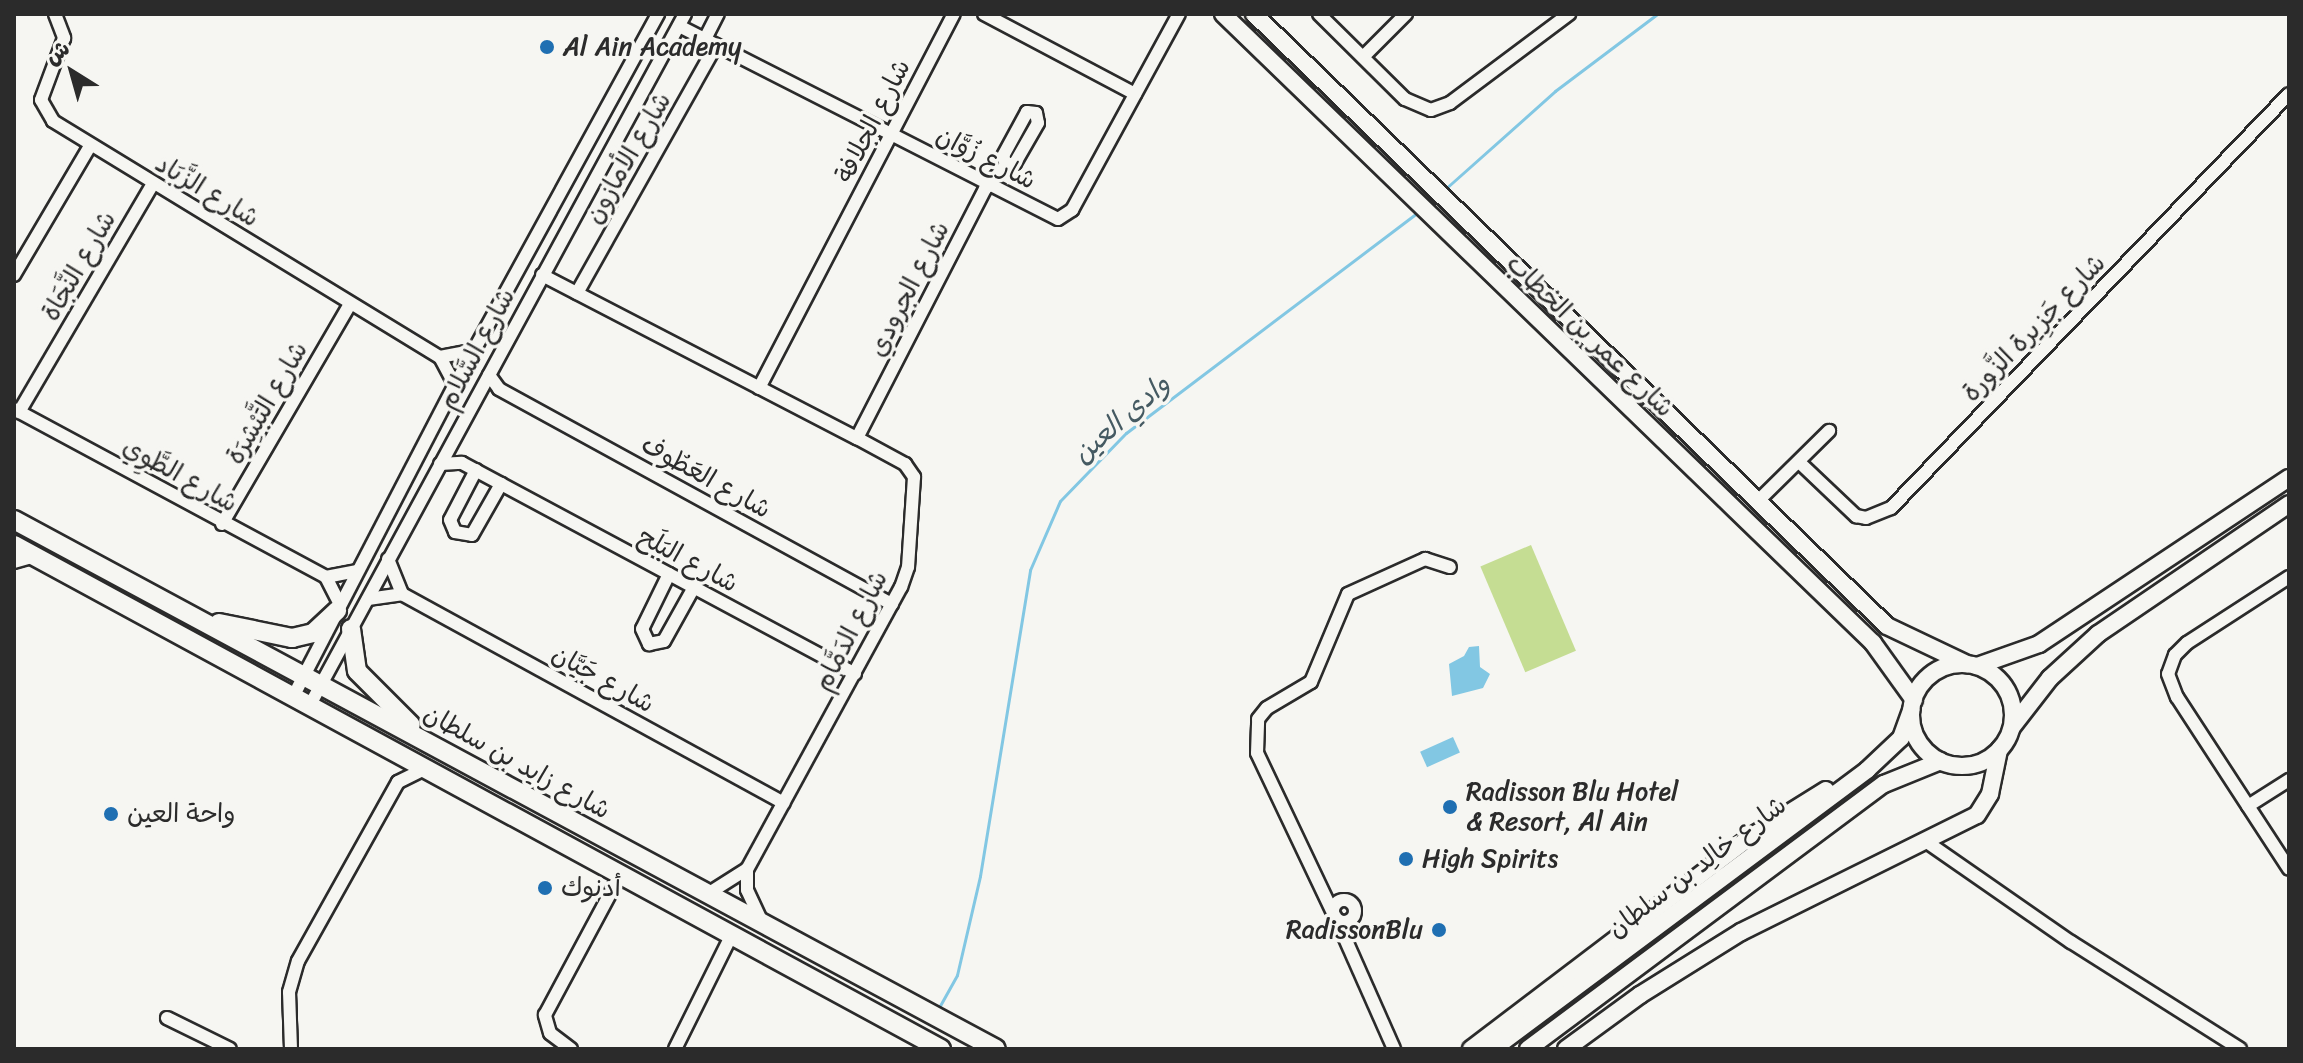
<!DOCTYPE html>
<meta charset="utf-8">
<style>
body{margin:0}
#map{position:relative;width:2303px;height:1063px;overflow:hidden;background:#f6f6f2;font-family:Sriracha,"Playpen Sans Arabic",sans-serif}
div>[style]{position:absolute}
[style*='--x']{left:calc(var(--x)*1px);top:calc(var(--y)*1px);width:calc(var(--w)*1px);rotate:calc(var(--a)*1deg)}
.green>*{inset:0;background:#c5dd93;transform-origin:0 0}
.water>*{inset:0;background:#82c7e3;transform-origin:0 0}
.stream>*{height:3px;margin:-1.5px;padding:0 1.5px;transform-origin:1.5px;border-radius:1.5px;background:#82c7e3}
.roads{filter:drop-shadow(2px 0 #2b2b2b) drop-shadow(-2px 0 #2b2b2b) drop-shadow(0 2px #2b2b2b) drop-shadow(0 -2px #2b2b2b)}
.minor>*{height:12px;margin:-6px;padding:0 6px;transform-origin:6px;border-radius:6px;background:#f6f6f2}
.minor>.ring{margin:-6px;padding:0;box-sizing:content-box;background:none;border:12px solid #f6f6f2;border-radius:50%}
.major>*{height:16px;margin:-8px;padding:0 8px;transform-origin:8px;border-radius:8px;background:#f6f6f2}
.major>.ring{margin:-8px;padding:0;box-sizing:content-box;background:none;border:16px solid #f6f6f2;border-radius:50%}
.highway>*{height:18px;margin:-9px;padding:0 9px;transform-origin:9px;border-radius:9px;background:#f6f6f2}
.dots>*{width:22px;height:22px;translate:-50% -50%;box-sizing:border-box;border:4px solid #f6f6f2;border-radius:50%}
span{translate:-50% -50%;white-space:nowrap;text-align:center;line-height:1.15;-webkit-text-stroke:7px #f6f6f2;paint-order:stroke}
.poi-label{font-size:26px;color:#2b2b2b}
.left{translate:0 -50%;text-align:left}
.right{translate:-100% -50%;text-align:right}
.street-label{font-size:26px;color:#2b2b2b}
.water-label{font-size:28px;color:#455a62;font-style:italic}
.frame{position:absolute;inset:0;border:16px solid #2b2b2b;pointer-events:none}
.north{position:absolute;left:32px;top:32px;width:80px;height:80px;-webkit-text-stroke:6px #f6f6f2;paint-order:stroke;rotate:323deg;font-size:22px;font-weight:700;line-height:32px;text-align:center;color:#2b2b2b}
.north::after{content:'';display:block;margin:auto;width:28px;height:36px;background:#2b2b2b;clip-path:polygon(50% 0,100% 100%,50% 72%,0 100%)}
</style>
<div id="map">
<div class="green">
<div style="left:1531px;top:545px;width:115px;height:55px;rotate:67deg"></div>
</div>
<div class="water">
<div style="clip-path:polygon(1479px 646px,1480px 667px,1490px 674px,1483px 688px,1452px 696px,1449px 664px,1464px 656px,1469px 647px)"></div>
<div style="left:1453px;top:737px;width:17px;height:36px;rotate:66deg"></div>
</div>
<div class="stream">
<div style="--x:1444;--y:190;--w:149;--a:-41.7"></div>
<div style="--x:1555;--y:91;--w:128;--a:-37"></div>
<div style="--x:937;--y:1011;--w:41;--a:-60.9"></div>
<div style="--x:957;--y:975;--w:102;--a:-76.9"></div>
<div style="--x:980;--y:876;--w:310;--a:-80.7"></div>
<div style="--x:1030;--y:570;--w:75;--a:-66.5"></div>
<div style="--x:1060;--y:501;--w:95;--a:-45.9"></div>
<div style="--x:1126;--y:433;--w:368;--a:-37.1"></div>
</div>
<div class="roads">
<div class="minor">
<div style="--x:55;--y:14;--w:26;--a:69"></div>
<div style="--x:64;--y:38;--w:66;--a:110.4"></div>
<div style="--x:41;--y:100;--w:24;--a:60"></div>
<div style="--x:53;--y:121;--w:453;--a:31.4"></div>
<div style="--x:440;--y:357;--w:32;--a:62"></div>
<div style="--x:984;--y:14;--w:171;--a:27.9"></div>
<div style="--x:1319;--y:14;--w:121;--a:44.7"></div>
<div style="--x:1405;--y:99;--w:28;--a:23"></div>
<div style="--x:1431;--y:110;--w:20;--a:-20"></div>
<div style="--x:1450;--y:103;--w:149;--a:-36.8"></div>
<div style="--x:679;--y:26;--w:425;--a:27"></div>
<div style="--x:1058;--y:219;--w:17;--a:-33"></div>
<div style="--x:1072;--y:210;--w:223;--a:-61.4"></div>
<div style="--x:705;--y:39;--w:28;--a:-63"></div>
<div style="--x:1363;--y:57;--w:61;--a:-45"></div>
<div style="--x:1027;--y:112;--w:9;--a:6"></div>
<div style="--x:1036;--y:113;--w:10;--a:79"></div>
<div style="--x:1038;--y:123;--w:46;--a:119.9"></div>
<div style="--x:1015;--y:163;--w:9;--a:167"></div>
<div style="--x:1006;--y:165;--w:9;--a:-108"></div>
<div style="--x:1003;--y:156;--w:50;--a:-61.4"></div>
<div style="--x:14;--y:275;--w:150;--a:-59.5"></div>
<div style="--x:542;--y:275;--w:355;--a:27.4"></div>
<div style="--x:857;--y:438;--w:55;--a:28.4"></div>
<div style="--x:905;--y:464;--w:16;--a:55"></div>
<div style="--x:914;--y:477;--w:90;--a:93.8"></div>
<div style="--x:908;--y:567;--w:21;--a:109"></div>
<div style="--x:901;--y:587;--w:321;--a:118.6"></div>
<div style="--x:747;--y:869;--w:49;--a:147.6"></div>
<div style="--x:577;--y:293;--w:284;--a:-60.7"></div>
<div style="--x:440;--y:357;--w:36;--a:-11"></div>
<div style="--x:489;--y:375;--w:17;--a:54"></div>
<div style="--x:499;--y:389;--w:448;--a:28.7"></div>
<div style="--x:759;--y:388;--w:422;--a:-62.5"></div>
<div style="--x:14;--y:409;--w:354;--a:28.3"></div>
<div style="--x:326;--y:577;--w:32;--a:-11"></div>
<div style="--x:19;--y:412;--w:264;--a:-59.6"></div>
<div style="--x:857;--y:438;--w:280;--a:-62.8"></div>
<div style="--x:985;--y:189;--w:32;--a:-49"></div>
<div style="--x:1799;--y:462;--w:79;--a:43.5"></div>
<div style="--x:1856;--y:516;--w:10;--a:11"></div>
<div style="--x:1866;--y:518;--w:27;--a:-22"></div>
<div style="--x:1891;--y:508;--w:574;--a:-46.13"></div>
<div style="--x:440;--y:464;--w:22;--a:-3"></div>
<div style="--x:462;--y:463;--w:446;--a:28.2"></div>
<div style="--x:476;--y:470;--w:56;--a:117.5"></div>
<div style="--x:450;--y:520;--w:13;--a:67"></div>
<div style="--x:455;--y:532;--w:17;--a:10"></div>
<div style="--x:472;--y:535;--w:59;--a:-60.4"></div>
<div style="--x:1758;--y:501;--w:100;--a:-44.6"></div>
<div style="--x:222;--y:524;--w:255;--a:-59.8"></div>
<div style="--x:388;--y:559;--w:38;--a:68"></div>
<div style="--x:14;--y:562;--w:22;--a:-16"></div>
<div style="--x:669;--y:574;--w:61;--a:116.1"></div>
<div style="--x:642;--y:629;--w:17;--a:65"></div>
<div style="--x:649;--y:644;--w:15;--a:-11"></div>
<div style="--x:664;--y:641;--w:62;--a:-60.9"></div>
<div style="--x:326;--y:577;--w:31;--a:63"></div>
<div style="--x:2289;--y:577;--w:121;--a:147.1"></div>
<div style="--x:2187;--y:643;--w:17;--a:135"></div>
<div style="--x:2175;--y:655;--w:20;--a:110"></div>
<div style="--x:2168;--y:674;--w:25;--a:69"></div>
<div style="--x:2177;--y:697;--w:205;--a:56.9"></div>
<div style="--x:368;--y:599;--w:34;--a:-8"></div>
<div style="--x:402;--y:594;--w:435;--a:28.7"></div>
<div style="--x:293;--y:697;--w:352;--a:-62.6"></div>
<div style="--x:455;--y:385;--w:423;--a:-61.3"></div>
<div style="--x:310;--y:705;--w:786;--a:-61.51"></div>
<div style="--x:2248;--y:806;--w:49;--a:-32.4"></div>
<div style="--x:1924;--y:840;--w:179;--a:34.8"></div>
<div style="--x:2071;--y:942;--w:200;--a:32.3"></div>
<div style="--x:747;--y:869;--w:21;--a:90"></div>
<div style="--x:747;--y:890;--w:35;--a:65"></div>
<div class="ring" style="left:1333px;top:900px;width:10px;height:10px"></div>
<div style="--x:1334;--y:915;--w:179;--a:-115.4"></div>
<div style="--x:1257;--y:753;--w:34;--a:-88"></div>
<div style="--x:1258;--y:719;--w:14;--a:-51"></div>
<div style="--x:1267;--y:708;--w:51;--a:-30.6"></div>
<div style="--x:1311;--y:682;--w:95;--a:-67.2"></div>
<div style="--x:1348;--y:594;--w:85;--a:-24.4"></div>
<div style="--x:1425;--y:559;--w:26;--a:18"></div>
<div style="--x:1336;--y:918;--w:143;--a:66.1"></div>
<div style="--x:167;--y:1018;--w:70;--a:26.2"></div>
<div style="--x:291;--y:1049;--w:57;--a:-92"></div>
<div style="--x:289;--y:992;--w:32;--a:-74"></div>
<div style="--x:298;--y:961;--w:205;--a:-60.8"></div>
<div style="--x:398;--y:782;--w:32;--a:-26"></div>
<div style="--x:571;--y:1049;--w:26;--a:-143"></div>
<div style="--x:550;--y:1033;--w:19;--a:-106"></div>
<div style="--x:545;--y:1015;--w:161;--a:-61.8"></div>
<div style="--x:675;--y:1049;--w:128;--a:-63.6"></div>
</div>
<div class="major">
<div style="--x:1223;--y:14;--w:905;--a:44.06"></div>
<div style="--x:1873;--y:643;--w:70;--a:54.3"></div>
<div style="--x:1254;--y:14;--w:880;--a:44.03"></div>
<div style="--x:1887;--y:626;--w:89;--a:25.4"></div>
<div class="ring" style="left:1911px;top:664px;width:86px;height:86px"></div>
<div style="--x:1977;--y:666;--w:66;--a:-19.5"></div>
<div style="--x:2039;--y:644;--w:300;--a:-33.6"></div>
<div style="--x:2012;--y:727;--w:62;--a:-52.2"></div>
<div style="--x:2050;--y:678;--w:65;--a:-42.5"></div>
<div style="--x:2098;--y:634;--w:231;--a:-34.2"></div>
<div style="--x:1471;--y:1049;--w:353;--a:-37.2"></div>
<div style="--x:1752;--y:836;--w:87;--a:-31.9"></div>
<div style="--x:1493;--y:1049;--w:467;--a:-36.7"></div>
<div style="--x:1867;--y:770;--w:47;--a:-43.3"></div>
<div style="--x:1901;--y:738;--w:30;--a:-70"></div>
<div style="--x:1528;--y:1049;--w:444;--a:-36.7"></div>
<div style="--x:1884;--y:784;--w:61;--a:-22"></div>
<div style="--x:1566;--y:1049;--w:92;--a:-36.1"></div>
<div style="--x:1640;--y:995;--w:119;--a:-32"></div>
<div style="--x:1741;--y:932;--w:263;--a:-26.4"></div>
<div style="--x:1977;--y:815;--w:25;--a:-58"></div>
<div style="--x:1990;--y:794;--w:45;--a:-78.4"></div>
</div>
<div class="highway">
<div style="--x:14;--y:520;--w:1115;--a:28.31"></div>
<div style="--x:14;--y:545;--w:1055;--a:28.53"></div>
<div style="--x:219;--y:623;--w:75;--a:11.6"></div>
<div style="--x:292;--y:638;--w:22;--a:-13"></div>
<div style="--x:313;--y:633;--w:33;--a:-43"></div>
<div style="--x:351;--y:629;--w:42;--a:81.9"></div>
<div style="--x:357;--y:671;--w:76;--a:45"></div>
</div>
</div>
<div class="dots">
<div style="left:547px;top:47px;background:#1f6fb2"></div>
<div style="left:1450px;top:807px;background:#1f6fb2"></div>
<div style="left:111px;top:814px;background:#1f6fb2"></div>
<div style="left:1406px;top:859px;background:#1f6fb2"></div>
<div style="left:545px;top:888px;background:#1f6fb2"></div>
<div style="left:1439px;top:930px;background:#1f6fb2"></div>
</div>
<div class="poi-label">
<span class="left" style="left:563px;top:47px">Al Ain Academy</span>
<span class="left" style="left:1466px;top:807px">Radisson Blu Hotel<br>&amp; Resort, Al Ain</span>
<span class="left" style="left:127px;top:814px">واحة العين</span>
<span class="left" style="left:1422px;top:859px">High Spirits</span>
<span class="left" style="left:561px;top:888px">أدنوك</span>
<span class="right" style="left:1423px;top:930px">RadissonBlu</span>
</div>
<div class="street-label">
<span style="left:873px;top:121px;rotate:-63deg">شارع الجلافة</span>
<span style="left:628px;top:158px;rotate:-60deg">شارع الأمازون</span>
<span style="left:986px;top:158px;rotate:27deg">شارع زُوَّان</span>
<span style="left:207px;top:191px;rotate:31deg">شارع الزَّبَاد</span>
<span style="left:79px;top:266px;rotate:-60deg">شارع النَّجَاة</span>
<span style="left:909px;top:289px;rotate:-63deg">شارع الجرودي</span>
<span style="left:2034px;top:328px;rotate:-46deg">شارع جَزِيرة الزَّورة</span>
<span style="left:1590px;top:336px;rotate:44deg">شارع عمر بن الخطاب</span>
<span style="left:477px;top:349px;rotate:-62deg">شارع السَّلام</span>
<span style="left:267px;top:403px;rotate:-60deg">شارع التَّبْشِرَة</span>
<span style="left:180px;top:475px;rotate:29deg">شارع الطَّوِي</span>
<span style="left:706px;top:477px;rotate:29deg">شارع العَطُوف</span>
<span style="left:688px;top:560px;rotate:28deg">شارع البَلَح</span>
<span style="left:851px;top:631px;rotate:-63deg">شارع الدَمَّام</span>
<span style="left:603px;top:679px;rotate:29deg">شارع جَيَّان</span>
<span style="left:517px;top:762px;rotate:29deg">شارع زايد بن سلطان</span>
<span style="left:1697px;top:867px;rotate:-37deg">شارع خالِد بن سلطان</span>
</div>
<div class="water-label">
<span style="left:1121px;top:419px;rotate:-41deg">وادي العين</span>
</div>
<div class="frame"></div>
<div class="north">ش</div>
</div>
